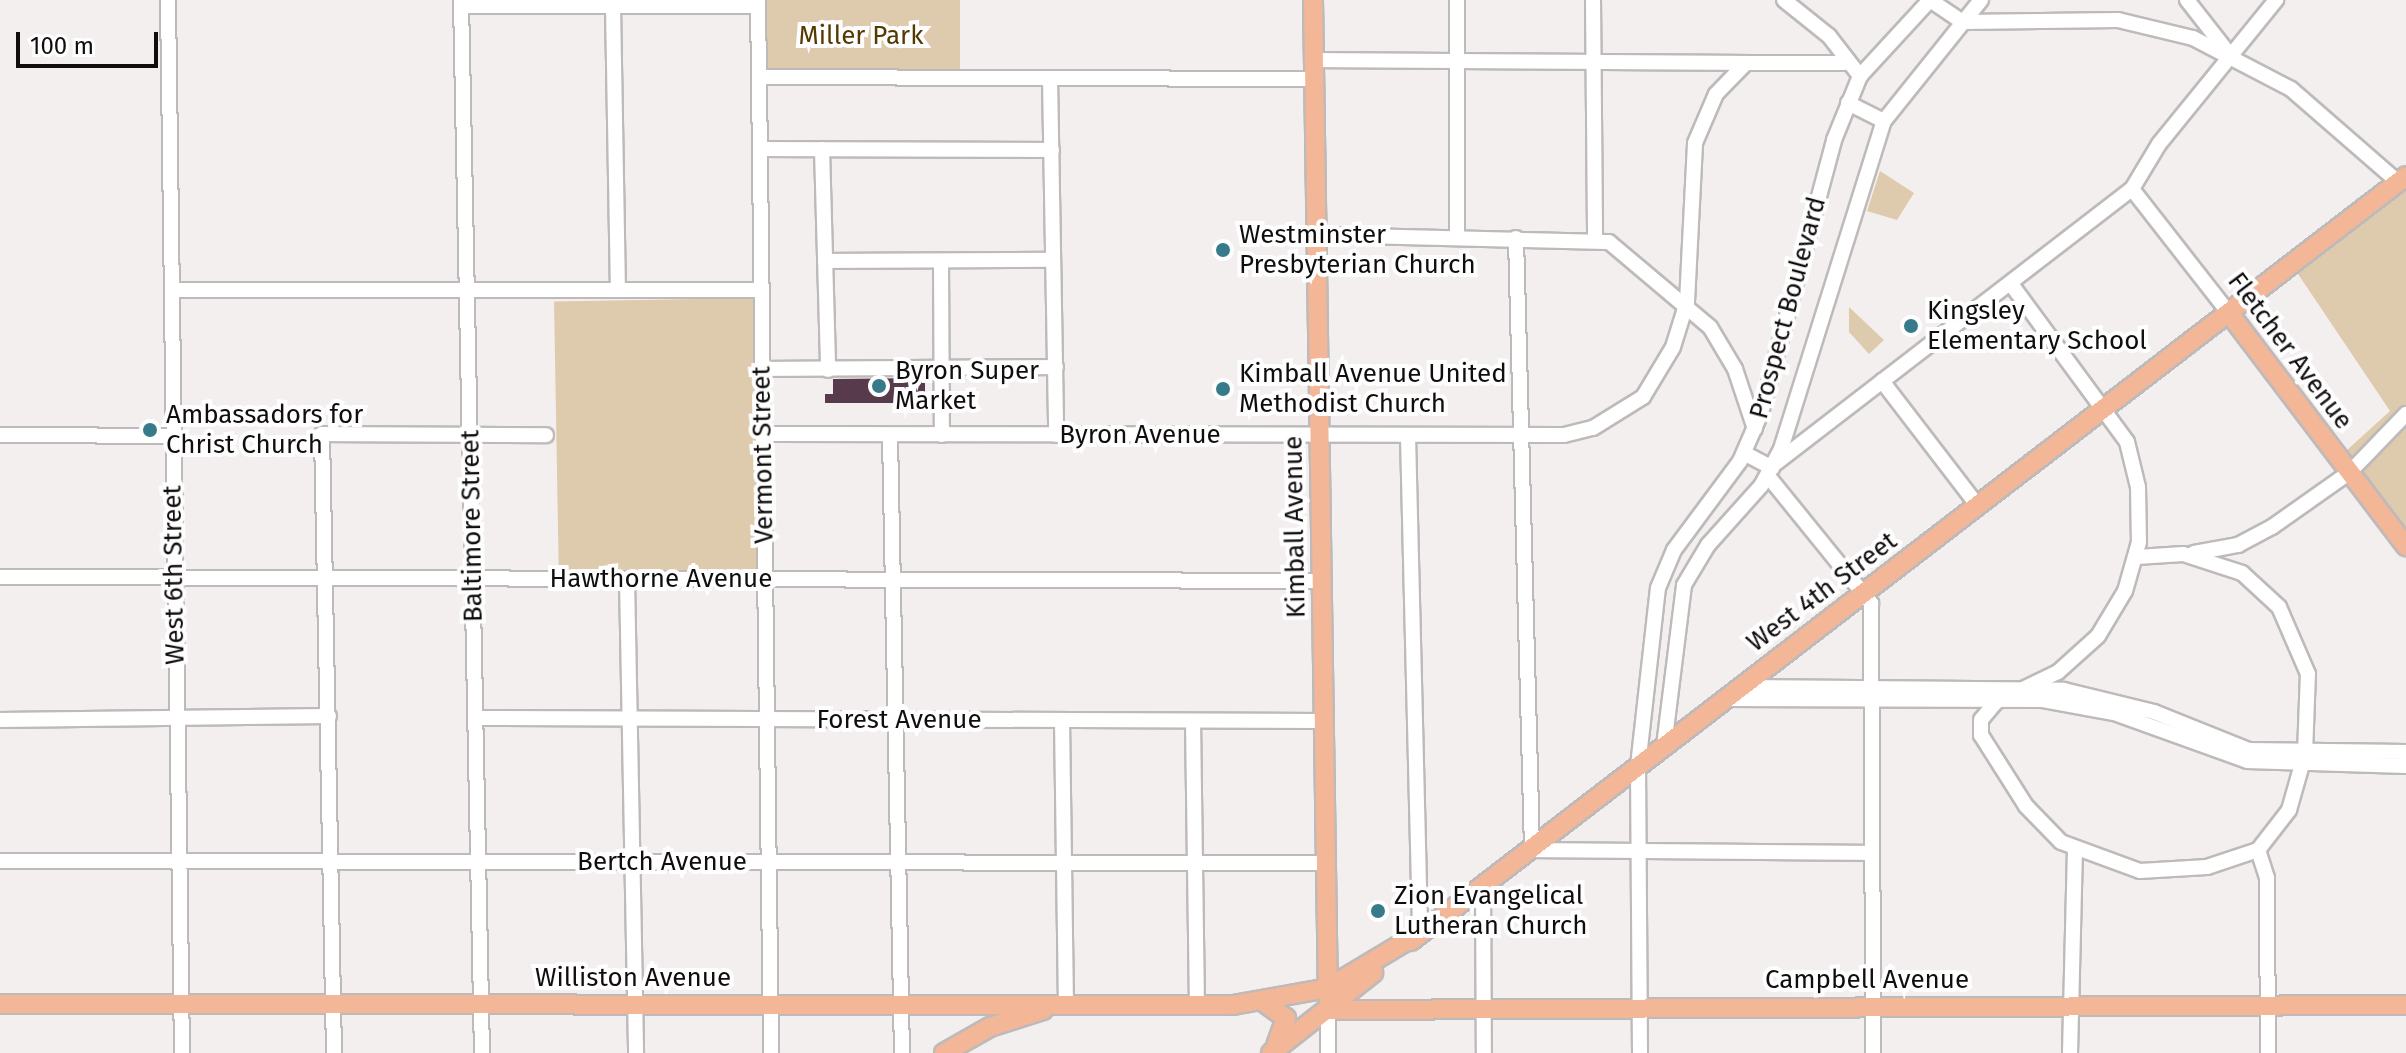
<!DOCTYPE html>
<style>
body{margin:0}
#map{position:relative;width:2406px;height:1053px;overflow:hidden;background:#f4efef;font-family:"Fira Sans",sans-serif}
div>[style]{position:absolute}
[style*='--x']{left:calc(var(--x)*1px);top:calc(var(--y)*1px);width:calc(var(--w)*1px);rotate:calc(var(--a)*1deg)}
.green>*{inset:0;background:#decaad;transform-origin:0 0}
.building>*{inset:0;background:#573b4c}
.roads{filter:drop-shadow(2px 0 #bfbaba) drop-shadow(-2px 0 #bfbaba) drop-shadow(0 2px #bfbaba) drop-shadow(0 -2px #bfbaba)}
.minor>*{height:14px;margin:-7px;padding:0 7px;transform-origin:7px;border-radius:7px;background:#fff}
.major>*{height:18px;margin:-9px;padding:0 9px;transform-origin:9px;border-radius:9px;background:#f3b697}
.dots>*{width:22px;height:22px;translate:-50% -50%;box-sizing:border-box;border:4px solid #fffefe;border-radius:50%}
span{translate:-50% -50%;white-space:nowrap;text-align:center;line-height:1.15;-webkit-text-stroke:8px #fffefe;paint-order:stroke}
.park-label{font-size:26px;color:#553900}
.poi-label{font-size:26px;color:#0f0d0d}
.left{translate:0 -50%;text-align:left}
.street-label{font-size:26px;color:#0f0d0d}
.scale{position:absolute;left:16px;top:32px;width:142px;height:36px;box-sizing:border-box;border:4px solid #0f0d0d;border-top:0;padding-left:10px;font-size:24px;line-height:28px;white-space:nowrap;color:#0f0d0d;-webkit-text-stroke:6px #fffefe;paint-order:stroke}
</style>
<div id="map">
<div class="green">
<div style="left:762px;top:0;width:198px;height:72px"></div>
<div style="clip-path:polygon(1880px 171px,1914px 193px,1897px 220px,1867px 211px)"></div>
<div style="clip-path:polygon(2406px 187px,2406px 532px,2346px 451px,2390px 411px,2296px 271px)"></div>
<div style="left:755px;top:298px;width:274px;height:201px;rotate:89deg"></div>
<div style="clip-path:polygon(1849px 307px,1884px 340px,1869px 354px,1849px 332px)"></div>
</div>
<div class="building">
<div style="clip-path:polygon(925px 378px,925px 403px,825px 403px,825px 394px,833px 394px,833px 379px)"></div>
</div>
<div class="roads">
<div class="minor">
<div style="--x:168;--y:0;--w:1053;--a:89.24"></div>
<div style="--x:461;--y:0;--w:1053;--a:88.86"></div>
<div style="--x:758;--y:0;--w:1053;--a:89.29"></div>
<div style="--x:1457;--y:0;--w:236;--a:90"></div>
<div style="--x:1593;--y:0;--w:237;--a:89.5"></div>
<div style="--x:1784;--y:0;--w:58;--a:38.7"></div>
<div style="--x:1829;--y:36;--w:51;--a:52.2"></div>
<div style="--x:1930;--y:0;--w:40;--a:34"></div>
<div style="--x:1963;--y:22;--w:155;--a:-0.7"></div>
<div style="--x:2118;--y:20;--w:77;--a:13.5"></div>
<div style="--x:2193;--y:38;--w:110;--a:27.5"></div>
<div style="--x:2291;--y:89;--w:142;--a:41"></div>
<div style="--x:2187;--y:0;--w:63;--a:52"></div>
<div style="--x:462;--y:6;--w:296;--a:0"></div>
<div style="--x:613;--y:6;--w:284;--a:89"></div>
<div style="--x:1314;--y:60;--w:432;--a:0.4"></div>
<div style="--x:759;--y:77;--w:556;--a:0.21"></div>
<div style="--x:1050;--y:78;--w:357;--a:89"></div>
<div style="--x:1848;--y:103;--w:40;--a:26.6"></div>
<div style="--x:760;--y:149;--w:292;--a:0.2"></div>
<div style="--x:822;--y:149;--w:221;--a:88.4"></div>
<div style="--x:2132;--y:189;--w:157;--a:52"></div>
<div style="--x:1317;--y:235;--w:292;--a:1.4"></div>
<div style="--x:1609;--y:242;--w:132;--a:40.1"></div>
<div style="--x:1710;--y:327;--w:49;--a:59.2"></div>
<div style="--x:1735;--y:369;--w:63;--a:71.6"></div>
<div style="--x:1516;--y:238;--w:612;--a:88.5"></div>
<div style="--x:1532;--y:850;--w:340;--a:0.5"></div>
<div style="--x:825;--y:261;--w:228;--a:-0.3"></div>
<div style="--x:941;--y:261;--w:174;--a:89.7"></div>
<div style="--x:2011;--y:284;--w:196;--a:53.7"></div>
<div style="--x:2127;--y:442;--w:46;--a:76.3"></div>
<div style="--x:2138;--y:487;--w:55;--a:89"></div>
<div style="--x:2139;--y:542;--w:51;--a:105.9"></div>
<div style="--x:2125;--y:591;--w:52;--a:121"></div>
<div style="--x:2098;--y:636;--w:54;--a:138"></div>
<div style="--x:2058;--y:672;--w:69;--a:154.2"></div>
<div style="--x:1996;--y:702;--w:23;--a:130"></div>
<div style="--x:1981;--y:720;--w:15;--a:90"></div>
<div style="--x:1981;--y:735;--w:84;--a:57.6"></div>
<div style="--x:2026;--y:806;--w:50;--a:45.8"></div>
<div style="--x:2061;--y:842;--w:84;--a:20.2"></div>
<div style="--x:2140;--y:871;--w:67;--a:-3.4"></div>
<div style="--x:2207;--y:867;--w:54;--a:-18.4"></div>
<div style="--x:2258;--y:850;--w:51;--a:-52.2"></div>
<div style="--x:2289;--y:810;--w:58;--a:-74.1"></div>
<div style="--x:2305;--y:754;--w:80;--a:-87.9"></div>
<div style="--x:2308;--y:674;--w:73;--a:-113.4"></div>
<div style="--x:2279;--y:607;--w:50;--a:-137.4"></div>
<div style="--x:2242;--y:573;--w:62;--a:-162.1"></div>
<div style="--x:2183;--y:554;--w:46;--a:176.3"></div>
<div style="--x:173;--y:290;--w:588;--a:0"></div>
<div style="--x:762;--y:369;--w:294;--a:-0.4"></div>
<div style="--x:1882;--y:381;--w:156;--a:52.5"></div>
<div style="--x:763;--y:434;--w:801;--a:0.07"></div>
<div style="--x:1564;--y:435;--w:30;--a:-14"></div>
<div style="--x:1593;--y:428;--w:59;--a:-31.8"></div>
<div style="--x:1643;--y:397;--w:58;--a:-59"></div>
<div style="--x:1673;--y:347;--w:47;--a:-72.7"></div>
<div style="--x:1687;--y:302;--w:159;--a:-87.1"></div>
<div style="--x:1695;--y:143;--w:53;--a:-66.8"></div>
<div style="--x:1716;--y:94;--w:43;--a:-45.9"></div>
<div style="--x:1746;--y:63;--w:98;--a:0"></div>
<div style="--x:0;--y:435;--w:171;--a:0.3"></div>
<div style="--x:890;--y:435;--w:618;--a:88.89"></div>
<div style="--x:1408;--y:436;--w:497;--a:88.6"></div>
<div style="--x:1744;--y:453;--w:32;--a:28"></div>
<div style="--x:1776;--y:463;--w:449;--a:-37.6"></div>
<div style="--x:2132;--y:189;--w:52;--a:-59"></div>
<div style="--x:2159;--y:144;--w:186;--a:-50.9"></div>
<div style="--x:1768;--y:476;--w:164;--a:51"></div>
<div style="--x:1871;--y:603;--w:450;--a:89.7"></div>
<div style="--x:2194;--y:553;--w:45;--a:-10.3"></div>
<div style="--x:2238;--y:545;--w:38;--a:-28"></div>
<div style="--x:2272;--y:527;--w:95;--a:-35.2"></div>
<div style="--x:2350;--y:472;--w:81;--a:-46"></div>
<div style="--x:0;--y:577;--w:1321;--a:0.17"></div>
<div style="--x:627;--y:579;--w:474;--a:88.9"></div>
<div style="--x:1740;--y:687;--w:324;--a:0.5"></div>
<div style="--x:2064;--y:690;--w:93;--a:13.7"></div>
<div style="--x:2154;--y:712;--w:102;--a:21.8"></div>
<div style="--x:2249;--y:750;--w:157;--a:0.7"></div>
<div style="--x:1725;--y:699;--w:318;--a:0.2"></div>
<div style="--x:2043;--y:700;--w:72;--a:10.4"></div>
<div style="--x:2114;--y:713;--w:141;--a:19.8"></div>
<div style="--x:2247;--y:761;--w:159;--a:1.8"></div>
<div style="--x:475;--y:718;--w:848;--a:0.2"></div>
<div style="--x:0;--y:720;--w:329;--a:-0.7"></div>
<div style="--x:1062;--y:720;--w:286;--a:89.2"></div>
<div style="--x:1193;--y:721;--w:285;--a:89.2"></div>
<div style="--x:1664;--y:746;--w:162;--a:-82.9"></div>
<div style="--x:1684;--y:585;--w:47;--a:-59"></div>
<div style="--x:1708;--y:545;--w:79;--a:-48.1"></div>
<div style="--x:1761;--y:486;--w:42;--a:-61.6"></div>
<div style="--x:1781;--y:449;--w:344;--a:-72.6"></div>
<div style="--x:1884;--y:121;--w:155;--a:-51.3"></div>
<div style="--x:2258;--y:850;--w:29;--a:72"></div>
<div style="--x:2267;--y:878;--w:175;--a:89.7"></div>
<div style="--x:0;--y:861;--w:1324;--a:0.09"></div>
<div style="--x:1483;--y:884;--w:169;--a:89.7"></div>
<div style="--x:334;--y:1053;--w:619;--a:-91.11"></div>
<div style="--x:322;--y:434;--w:224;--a:0.3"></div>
<div style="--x:1328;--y:1053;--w:43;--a:-90"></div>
<div style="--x:1640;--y:1053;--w:287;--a:-90.4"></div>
<div style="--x:1638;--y:766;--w:179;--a:-83.6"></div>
<div style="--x:1658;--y:588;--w:41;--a:-67.2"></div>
<div style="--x:1674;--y:550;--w:111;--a:-53.4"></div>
<div style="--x:1740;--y:461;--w:52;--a:-66.4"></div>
<div style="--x:1761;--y:413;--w:283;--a:-75"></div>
<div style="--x:1834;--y:140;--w:69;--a:-67.9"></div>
<div style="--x:1860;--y:76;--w:103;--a:-47.4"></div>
<div style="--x:2070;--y:1053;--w:204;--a:-88.6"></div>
</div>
<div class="major">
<div style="--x:1313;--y:0;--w:997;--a:89.14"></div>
<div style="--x:2229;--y:313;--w:293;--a:52.8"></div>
<div style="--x:1411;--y:941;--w:1255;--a:-37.55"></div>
<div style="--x:1265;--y:1003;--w:26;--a:36"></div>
<div style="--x:1286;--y:1018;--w:29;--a:110"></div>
<div style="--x:0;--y:1004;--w:1233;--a:0.05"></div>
<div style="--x:1233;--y:1005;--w:97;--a:-10.1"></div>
<div style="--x:1328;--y:988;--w:107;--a:-30.9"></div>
<div style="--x:1329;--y:1010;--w:1077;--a:-0.27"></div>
<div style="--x:944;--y:1053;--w:53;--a:-29.5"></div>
<div style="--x:990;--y:1027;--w:56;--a:-17.8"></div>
<div style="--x:1271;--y:1053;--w:130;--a:-38.1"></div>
</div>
</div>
<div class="dots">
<div style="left:1223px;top:250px;background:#377a8a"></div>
<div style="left:1911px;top:326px;background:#377a8a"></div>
<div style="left:879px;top:386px;background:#377a8a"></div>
<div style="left:1223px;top:389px;background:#377a8a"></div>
<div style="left:150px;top:430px;background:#377a8a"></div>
<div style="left:1378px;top:911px;background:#377a8a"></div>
</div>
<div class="park-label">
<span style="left:861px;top:36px">Miller Park</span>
</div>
<div class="poi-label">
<span class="left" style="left:1239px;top:250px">Westminster<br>Presbyterian Church</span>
<span class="left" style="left:1927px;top:326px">Kingsley<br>Elementary School</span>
<span class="left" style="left:895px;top:386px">Byron Super<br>Market</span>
<span class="left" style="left:1239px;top:389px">Kimball Avenue United<br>Methodist Church</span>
<span class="left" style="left:166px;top:430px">Ambassadors for<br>Christ Church</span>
<span class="left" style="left:1394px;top:911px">Zion Evangelical<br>Lutheran Church</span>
</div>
<div class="street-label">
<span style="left:1788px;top:308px;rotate:-75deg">Prospect Boulevard</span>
<span style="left:2290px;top:351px;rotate:53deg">Fletcher Avenue</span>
<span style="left:1140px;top:435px">Byron Avenue</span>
<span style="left:763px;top:455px;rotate:-91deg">Vermont Street</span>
<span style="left:472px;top:526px;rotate:-91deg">Baltimore Street</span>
<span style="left:1295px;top:527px;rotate:-91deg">Kimball Avenue</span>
<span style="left:174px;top:575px;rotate:-91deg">West 6th Street</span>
<span style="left:661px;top:579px">Hawthorne Avenue</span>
<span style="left:1822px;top:592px;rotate:-37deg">West 4th Street</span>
<span style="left:899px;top:720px">Forest Avenue</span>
<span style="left:662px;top:862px">Bertch Avenue</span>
<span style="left:633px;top:978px">Williston Avenue</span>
<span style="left:1867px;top:980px">Campbell Avenue</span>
</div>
<div class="scale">100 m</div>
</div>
